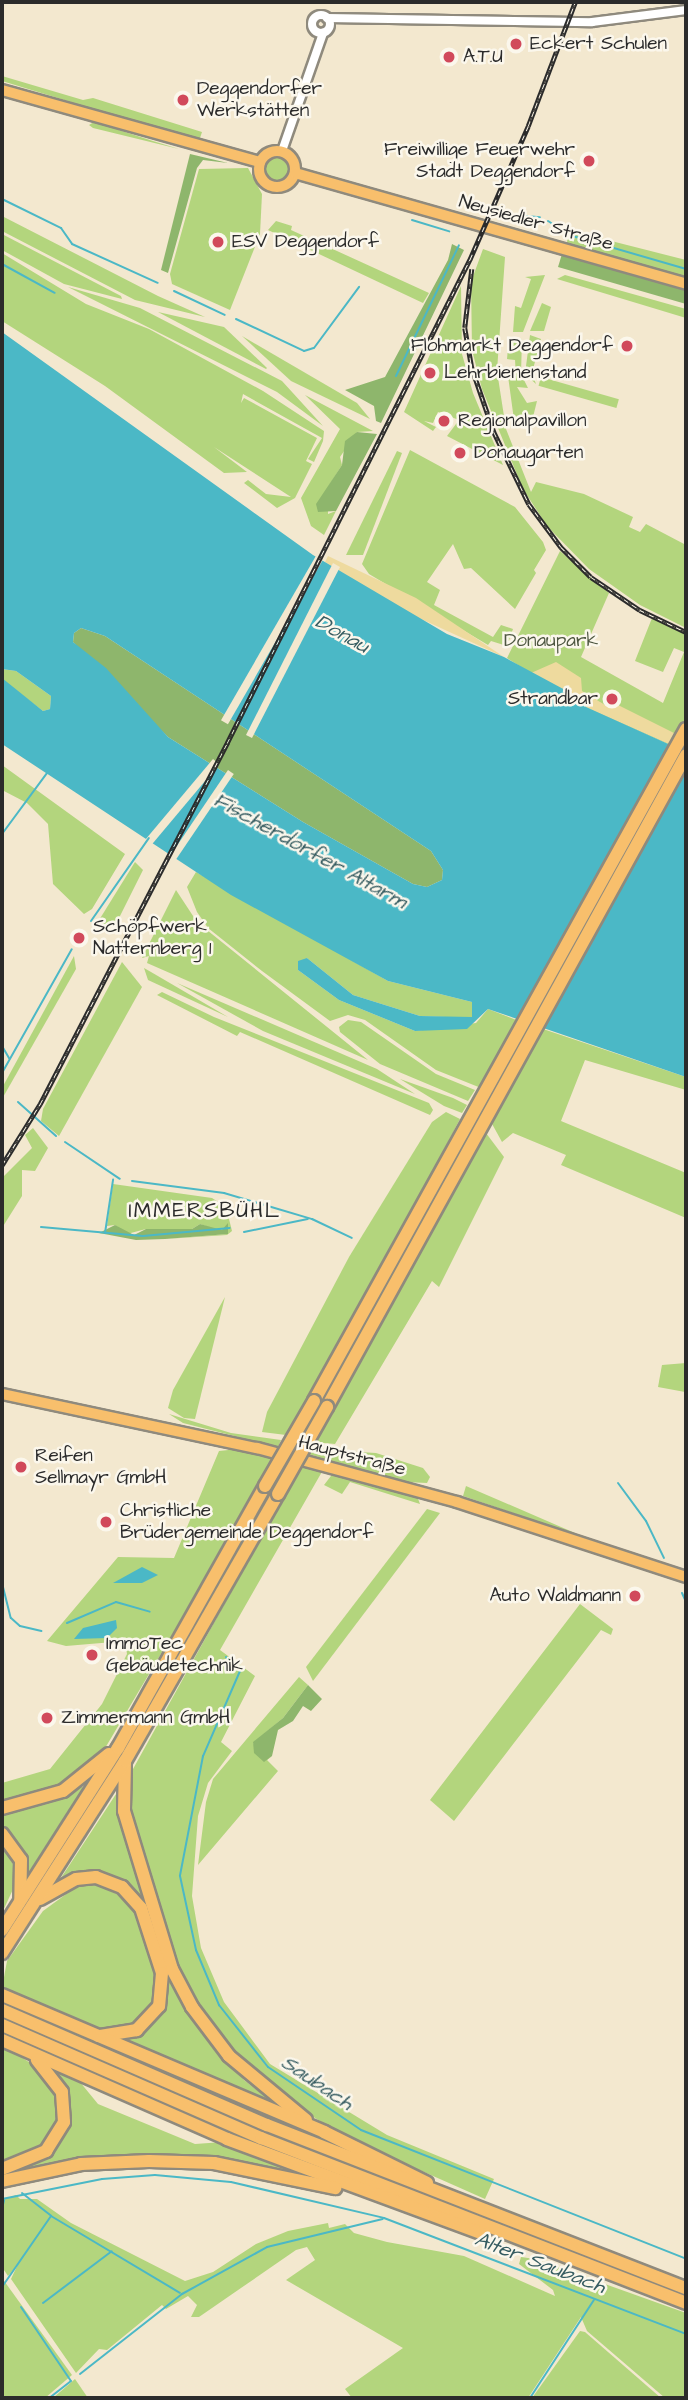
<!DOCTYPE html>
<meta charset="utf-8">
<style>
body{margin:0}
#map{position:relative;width:688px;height:2400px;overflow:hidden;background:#f3e8cf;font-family:"Architects Daughter",sans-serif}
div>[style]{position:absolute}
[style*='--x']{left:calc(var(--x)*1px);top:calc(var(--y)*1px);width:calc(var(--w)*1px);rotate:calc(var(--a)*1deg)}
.green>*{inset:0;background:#b3d57d;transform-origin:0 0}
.round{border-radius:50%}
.forest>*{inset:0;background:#8eb66c}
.sand>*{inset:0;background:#eeda9e}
.water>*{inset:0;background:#4bb8c6}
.pier>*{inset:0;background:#f3e8cf;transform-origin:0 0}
.stream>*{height:2px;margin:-1px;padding:0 1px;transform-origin:1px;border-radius:1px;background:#4bb8c6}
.roads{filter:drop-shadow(2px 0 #8f8a7d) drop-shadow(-2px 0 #8f8a7d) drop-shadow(0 2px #8f8a7d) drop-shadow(0 -2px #8f8a7d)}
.minor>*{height:8px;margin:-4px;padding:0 4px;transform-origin:4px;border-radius:4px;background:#fff}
.minor>.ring{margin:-4px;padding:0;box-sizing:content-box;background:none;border:8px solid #fff;border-radius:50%}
.major>*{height:10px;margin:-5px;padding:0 5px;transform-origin:5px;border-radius:5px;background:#f8bf6c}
.major>.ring{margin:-5px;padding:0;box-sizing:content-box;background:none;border:10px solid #f8bf6c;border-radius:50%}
.highway>*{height:12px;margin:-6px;padding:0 6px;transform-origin:6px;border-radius:6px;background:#f8bf6c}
.rail>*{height:4.5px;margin-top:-2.25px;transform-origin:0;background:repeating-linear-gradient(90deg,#fbf7ec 0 5px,#2b2b2b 0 10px);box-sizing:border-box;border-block:2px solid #2b2b2b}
.bridges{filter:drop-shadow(2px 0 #8f8a7d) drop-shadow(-2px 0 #8f8a7d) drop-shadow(0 2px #8f8a7d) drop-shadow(0 -2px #8f8a7d)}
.highway-bridge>*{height:12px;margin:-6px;padding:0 6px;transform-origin:6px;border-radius:6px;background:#f8bf6c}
.dots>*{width:19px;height:19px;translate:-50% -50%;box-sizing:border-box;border:4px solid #fbf7ec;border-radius:50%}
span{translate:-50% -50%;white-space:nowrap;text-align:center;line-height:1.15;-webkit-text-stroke:5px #fbf7ec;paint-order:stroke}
.poi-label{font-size:19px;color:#2b2b2b}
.left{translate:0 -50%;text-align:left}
.right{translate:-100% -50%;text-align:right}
.street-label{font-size:19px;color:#2b2b2b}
.park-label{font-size:19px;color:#4d5640}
.water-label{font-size:21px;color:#365c61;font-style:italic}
.neighbourhood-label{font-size:21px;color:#2b2b2b;letter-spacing:2px}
.frame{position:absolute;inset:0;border:4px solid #2b2b2b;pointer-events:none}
</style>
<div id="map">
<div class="green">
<div style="clip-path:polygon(2px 76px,83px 100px,93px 98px,202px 132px,199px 141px,2px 81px)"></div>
<div style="clip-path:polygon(94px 122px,153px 141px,179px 149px,93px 128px,89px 125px)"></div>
<div class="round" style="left:263px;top:155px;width:28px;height:28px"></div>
<div style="clip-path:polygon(248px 168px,262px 194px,260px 234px,230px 310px,172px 284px,170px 274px,199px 169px)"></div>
<div style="clip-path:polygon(2px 216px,158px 296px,205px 317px,135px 300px,2px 231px)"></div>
<div style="clip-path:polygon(276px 221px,292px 226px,291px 230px,429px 293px,423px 303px,268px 230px)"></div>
<div style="clip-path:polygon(568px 230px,686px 260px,686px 277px,567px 244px)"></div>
<div style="clip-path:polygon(2px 234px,121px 296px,122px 299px,64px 284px,2px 250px)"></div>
<div style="clip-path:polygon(483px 249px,505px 257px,497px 371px,506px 429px,531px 492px,536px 482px,584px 494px,633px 517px,629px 527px,640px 532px,646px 524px,686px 545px,686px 628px,640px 605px,589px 569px,547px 526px,523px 489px,482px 389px,472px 350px,471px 282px)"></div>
<div style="clip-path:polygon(2px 253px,86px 304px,149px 329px,263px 391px,324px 431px,323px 441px,314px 462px,308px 459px,322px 438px,243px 394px,241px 403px,244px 398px,317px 438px,306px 461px,312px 464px,295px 498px,277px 508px,244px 483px,248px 480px,266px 494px,291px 497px,214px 447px,247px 472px,224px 473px,105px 386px,2px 321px)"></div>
<div style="clip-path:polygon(545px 275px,523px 332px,513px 332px,515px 306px,521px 308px,531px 279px,525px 277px)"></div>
<div style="clip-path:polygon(565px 275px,686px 309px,686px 318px,557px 279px)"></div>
<div style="clip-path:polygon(461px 286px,462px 354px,473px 393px,503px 465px,447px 436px,459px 420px,438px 412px,433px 423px,424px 421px,436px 427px,433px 431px,404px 412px)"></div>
<div style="clip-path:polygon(68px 287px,140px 308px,282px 381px,323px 426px,277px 392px)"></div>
<div style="clip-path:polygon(542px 303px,551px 307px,544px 331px,530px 331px)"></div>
<div style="clip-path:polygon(158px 312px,224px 327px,267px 368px,266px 369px)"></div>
<div style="clip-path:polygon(530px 335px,541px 339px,532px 373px,536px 384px,525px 374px)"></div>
<div style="clip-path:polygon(242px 336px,357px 403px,370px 419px,291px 381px)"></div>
<div style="clip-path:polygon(509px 337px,522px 339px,521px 374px,528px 388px,517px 387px,527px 403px,537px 401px,531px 425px,514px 420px,508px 376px,516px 376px,515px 360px,507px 359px)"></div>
<div style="left:541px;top:377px;width:81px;height:9px;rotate:16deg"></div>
<div style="clip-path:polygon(305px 395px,373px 431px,357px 432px,340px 457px,342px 465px,328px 487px,328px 514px,336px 511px,324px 535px,311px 526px,301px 498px,340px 429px)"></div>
<div style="clip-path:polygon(410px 450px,515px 507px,543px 542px,546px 550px,534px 570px,536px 573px,515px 609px,471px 568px,464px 569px,453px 544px,427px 582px,440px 590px,434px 605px,493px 637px,501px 625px,513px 629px,507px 646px,491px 641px,488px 645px,369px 574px,362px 564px)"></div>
<div style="clip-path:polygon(397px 451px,402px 453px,363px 555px,346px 555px)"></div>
<div style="clip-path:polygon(560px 551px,609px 593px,581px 657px,663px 703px,684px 652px,674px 648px,663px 672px,635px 661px,652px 618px,686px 633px,686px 752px,585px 707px,507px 658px)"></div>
<div style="clip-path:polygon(2px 669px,16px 671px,51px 696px,50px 709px,43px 711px,2px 680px)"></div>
<div style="clip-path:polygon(2px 765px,125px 854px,92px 909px,84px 914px,53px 884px,48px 824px,27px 803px,2px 790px)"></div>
<div style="clip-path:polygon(135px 862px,143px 870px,118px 920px,108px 926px,96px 925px)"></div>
<div style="clip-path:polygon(196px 872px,388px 981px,472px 1002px,472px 1018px,420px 1016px,353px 995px,307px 958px,298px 970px,339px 1000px,415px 1031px,476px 1023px,488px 1009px,519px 1021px,481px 1088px,436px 1070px,365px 1020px,348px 1015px,330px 1021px,262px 971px,208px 928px,197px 912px,187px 887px)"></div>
<div style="clip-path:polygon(176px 890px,197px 922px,368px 1060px,147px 963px,149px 956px,142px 958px)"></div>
<div style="clip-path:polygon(74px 956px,76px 969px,2px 1099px,2px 1088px)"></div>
<div style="clip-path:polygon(122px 962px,142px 987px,59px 1136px,41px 1121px,43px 1109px)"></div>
<div style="clip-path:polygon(144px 968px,151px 972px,228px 1017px,148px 980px)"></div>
<div style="clip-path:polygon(177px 983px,377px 1069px,415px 1094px,263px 1031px)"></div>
<div style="clip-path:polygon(162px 992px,214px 1017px,429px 1103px,433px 1110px,430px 1115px,240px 1032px,237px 1036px,157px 995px)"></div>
<div style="clip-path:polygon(348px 1020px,361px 1022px,436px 1074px,475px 1090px,468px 1101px,380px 1064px,340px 1032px,339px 1027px)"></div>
<div style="clip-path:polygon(543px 1029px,686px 1077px,686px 1090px,585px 1060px,561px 1121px,686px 1173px,686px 1218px,561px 1165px,566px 1155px,513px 1133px,502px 1142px,491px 1122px)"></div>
<div style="clip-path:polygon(400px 1079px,453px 1098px,467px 1105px,462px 1113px,444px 1106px)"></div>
<div style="clip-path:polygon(446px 1112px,460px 1119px,370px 1291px,286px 1435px,262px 1432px,267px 1412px,349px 1257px,432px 1122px)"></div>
<div style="clip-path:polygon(33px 1128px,48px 1148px,35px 1171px,22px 1170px,22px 1196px,2px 1228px,2px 1178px,32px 1148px,25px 1135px)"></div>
<div style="clip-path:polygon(486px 1133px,504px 1157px,439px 1287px,432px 1281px,335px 1444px,314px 1442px)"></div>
<div style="clip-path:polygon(113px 1184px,212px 1198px,226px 1207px,232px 1231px,227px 1235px,165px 1239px,228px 1234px,200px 1224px,192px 1229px,146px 1229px,127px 1234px,115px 1225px,107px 1226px)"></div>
<div style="clip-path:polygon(225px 1297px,195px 1419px,184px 1418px,168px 1408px,173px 1390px)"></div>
<div style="clip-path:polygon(686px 1363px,685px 1392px,658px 1387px,662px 1365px)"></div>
<div style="clip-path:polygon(169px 1414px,231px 1433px,281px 1440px,278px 1447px,183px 1423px)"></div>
<div style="clip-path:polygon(238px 1449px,277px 1458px,101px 1755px,61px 1788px,2px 1804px,2px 1783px,50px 1769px,102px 1704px,127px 1654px,125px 1641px,66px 1646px,47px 1641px,118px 1557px,174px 1558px,219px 1451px)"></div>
<div style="clip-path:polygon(310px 1449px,376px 1453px,423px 1468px,430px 1477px,427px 1483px,406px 1482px,308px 1454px)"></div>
<div style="clip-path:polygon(302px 1464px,323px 1470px,220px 1650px,255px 1676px,221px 1742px,232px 1751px,208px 1783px,198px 1816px,192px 1896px,201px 1948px,224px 2002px,270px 2064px,387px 2135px,494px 2179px,485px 2199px,345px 2137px,274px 2092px,223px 2042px,193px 2000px,178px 1968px,129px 1815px,127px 1789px,133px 1769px)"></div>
<div style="clip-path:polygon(334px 1472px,417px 1496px,420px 1504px,350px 1482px,342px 1494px,324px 1485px)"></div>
<div style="clip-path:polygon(466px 1486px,575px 1533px,575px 1534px,463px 1496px)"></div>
<div style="clip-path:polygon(427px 1509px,440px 1513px,313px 1681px,306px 1667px)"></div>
<div style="clip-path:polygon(580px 1604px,613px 1629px,611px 1635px,601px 1630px,454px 1821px,430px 1800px)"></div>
<div style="clip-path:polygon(299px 1677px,308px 1685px,283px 1718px,253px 1743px,264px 1761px,272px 1756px,267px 1760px,278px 1771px,198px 1865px,206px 1802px,213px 1779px)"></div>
<div style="clip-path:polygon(81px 1786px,85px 1789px,26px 1879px,2px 1830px,2px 1814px,48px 1803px)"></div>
<div style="clip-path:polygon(118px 1791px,126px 1843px,157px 1936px,190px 2014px,244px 2080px,281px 2109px,120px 2041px,154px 2022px,164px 2001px,145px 1911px,114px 1881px,57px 1884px)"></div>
<div style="clip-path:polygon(2px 1843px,15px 1868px,15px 1885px,2px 1913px)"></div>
<div style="clip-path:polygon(80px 1884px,101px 1886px,124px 1898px,133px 1909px,156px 1976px,157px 1994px,150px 2013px,136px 2026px,107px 2032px,83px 2026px,2px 1988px,7px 1961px,43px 1911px)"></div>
<div style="clip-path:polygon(2px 2045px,43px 2071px,56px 2092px,58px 2118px,43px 2146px,2px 2163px)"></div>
<div style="clip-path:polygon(54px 2071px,80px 2082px,98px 2104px,195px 2144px,223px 2142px,302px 2175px,193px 2158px,2px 2176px,2px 2172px,44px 2157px,68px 2094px)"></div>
<div style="clip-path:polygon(16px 2195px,20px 2199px,37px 2199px,71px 2223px,185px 2281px,213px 2272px,256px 2244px,288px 2231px,328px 2223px,329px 2228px,345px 2224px,354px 2233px,387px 2242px,464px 2256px,555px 2296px,553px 2290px,519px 2264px,521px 2257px,535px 2259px,686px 2313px,686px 2398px,665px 2398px,587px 2331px,581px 2317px,528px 2398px,352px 2398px,345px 2389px,403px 2348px,286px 2280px,315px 2260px,307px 2247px,296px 2250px,199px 2317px,191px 2317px,197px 2305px,188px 2296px,166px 2309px,162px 2305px,107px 2350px,99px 2349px,76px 2373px,11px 2279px,18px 2264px,8px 2276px,2px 2267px,2px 2200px)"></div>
<div style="clip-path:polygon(2px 2278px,72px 2375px,45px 2398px,2px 2398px)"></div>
<div style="clip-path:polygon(580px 2331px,585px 2332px,661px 2398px,532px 2398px)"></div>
<div style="clip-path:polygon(75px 2379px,88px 2398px,53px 2398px)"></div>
</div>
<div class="forest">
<div style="clip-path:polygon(190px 154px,228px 163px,203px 160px,197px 168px,168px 273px,161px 270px)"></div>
<div style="clip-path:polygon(452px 244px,464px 250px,381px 423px,376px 421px,374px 406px,345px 390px,385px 377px,448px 260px)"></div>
<div style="clip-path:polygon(562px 254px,686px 288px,686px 304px,558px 267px)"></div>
<div style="clip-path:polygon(357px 432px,377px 434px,336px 511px,318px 512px,316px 504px,342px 465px,345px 441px)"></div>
<div style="clip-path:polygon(81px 628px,105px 636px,431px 851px,443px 870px,442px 880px,427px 887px,413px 884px,303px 822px,168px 737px,73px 642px,74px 633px)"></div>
<div style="clip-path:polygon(228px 1223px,228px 1234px,165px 1239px,136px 1240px,99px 1233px,115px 1225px,134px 1235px,146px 1229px,192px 1229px,200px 1224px,222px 1230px)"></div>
<div style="clip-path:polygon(308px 1685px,322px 1699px,311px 1711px,303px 1706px,293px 1721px,278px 1730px,272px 1756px,264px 1762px,254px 1753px,253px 1742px,283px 1718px)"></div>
</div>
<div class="sand">
<div style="clip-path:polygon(328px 556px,416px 598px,504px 657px,408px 613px,325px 562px)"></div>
<div style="clip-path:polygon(556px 662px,581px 678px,582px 691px,605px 705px,612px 702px,674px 733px,669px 744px,585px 707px,531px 673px)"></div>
</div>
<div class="water">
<div style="clip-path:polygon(evenodd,2px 332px,313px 555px,447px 634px,504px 657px,580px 698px,586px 707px,686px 752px,686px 1077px,488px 1009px,467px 1029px,415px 1031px,339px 1000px,298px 970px,298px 961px,307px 958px,353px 995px,420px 1016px,472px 1017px,472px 1002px,388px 981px,231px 895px,2px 744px,2px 678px,43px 711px,50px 709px,51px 696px,16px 671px,2px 669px,2px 332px,81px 628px,105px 636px,431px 851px,443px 870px,442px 880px,427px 887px,413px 884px,303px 822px,168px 737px,106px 668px,73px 642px,74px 633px,81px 628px)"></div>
<div style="clip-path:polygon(142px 1567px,158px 1575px,142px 1583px,113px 1583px)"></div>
<div style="clip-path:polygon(116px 1620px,117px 1628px,107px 1638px,74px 1639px,83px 1628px)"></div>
</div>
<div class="pier">
<div style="left:317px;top:554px;width:8px;height:192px;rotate:30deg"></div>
<div style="clip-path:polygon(333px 563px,340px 567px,252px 738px,246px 735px)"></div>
<div style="left:213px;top:759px;width:8px;height:108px;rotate:40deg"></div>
<div style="left:228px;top:770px;width:7px;height:107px;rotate:34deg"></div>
</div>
<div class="stream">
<div style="--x:2;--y:199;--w:66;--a:26.2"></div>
<div style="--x:61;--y:228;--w:19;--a:55"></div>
<div style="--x:72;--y:244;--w:94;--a:24.4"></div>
<div style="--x:502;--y:214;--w:38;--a:5"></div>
<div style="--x:412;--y:220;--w:39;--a:17"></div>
<div style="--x:548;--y:221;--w:9;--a:32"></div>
<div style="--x:569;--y:235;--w:122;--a:16.2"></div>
<div style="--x:2;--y:264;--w:60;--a:28.7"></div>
<div style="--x:174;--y:291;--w:56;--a:25.2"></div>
<div style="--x:236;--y:319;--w:75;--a:25.2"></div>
<div style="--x:304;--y:351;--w:10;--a:-17"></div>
<div style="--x:314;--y:348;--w:76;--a:-53.6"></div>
<div style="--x:396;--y:376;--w:145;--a:-64.3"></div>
<div style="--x:2;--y:834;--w:76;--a:-53.6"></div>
<div style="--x:91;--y:921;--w:101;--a:-55.1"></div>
<div style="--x:2;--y:1046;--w:14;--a:60"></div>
<div style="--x:2;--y:1073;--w:142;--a:-60.6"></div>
<div style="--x:18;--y:1102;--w:51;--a:41.8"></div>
<div style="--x:65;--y:1142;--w:66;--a:33.9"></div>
<div style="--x:132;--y:1181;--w:93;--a:7.4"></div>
<div style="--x:224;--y:1193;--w:92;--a:16.5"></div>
<div style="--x:312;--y:1219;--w:44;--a:25.4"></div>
<div style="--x:41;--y:1227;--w:102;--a:5"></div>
<div style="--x:143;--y:1236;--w:87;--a:-5.3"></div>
<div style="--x:244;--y:1232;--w:65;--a:-11.5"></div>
<div style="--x:105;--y:1233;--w:54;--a:-81.4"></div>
<div style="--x:618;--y:1483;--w:47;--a:53.6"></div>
<div style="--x:646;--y:1521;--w:41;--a:64.1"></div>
<div style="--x:2;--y:1583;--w:36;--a:76"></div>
<div style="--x:11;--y:1618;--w:12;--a:42"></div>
<div style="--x:20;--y:1626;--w:22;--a:13"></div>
<div style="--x:682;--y:1593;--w:10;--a:66"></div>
<div style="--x:67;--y:1623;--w:53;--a:-23.2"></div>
<div style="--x:116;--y:1602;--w:35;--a:16"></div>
<div style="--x:226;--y:1657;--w:20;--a:45"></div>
<div style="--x:240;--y:1671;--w:93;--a:113.5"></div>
<div style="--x:203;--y:1756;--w:122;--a:100.9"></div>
<div style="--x:180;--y:1876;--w:76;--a:77.8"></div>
<div style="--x:196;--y:1950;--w:60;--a:67.3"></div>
<div style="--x:219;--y:2005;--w:79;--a:51.7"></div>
<div style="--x:268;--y:2067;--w:112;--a:34.1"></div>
<div style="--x:361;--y:2130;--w:350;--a:21.6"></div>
<div style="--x:22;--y:2193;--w:37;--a:38"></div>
<div style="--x:51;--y:2216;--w:150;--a:30.8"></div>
<div style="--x:2;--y:2199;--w:102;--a:-11.3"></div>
<div style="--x:102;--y:2179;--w:53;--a:-4.3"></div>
<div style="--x:155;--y:2175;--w:76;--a:5.3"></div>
<div style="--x:231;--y:2182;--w:157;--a:13.2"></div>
<div style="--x:384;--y:2218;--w:324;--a:21"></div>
<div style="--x:2;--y:2209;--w:9;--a:-77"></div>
<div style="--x:2;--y:2287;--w:86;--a:-55.4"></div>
<div style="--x:43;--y:2303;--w:86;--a:-37"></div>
<div style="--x:21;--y:2307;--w:89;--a:56"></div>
<div style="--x:71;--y:2381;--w:28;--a:142"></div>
<div style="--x:80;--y:2374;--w:130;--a:-38.1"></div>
<div style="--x:182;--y:2294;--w:97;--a:-28.9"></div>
<div style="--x:267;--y:2247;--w:119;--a:-13.6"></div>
<div style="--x:530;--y:2398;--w:117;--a:-56.9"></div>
</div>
<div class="roads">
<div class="minor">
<div class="ring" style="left:312px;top:15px;width:10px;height:10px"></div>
<div style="--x:327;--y:18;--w:265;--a:0.9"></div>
<div style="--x:592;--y:22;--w:95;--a:-7.3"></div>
<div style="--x:282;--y:151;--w:125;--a:-70.8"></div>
</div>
<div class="major">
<div style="--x:2;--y:90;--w:268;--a:15.6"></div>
<div class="ring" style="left:259px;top:151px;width:26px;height:26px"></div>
<div style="--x:295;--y:173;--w:406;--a:15.8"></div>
<div style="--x:2;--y:1394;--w:261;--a:12"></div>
<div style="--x:257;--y:1448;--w:207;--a:15.1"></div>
<div style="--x:457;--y:1502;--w:241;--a:18.1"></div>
</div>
<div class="highway">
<div style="--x:314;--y:1401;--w:768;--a:-61.03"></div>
<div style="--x:327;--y:1407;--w:744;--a:-61.16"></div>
<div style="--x:125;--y:1762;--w:49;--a:91.2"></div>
<div style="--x:124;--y:1811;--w:165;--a:73.1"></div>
<div style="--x:172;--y:1969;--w:43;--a:62.2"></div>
<div style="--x:192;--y:2007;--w:61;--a:52.9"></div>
<div style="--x:229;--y:2056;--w:100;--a:39.7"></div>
<div style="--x:2;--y:1808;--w:63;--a:-15.6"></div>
<div style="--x:63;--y:1791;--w:59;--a:-38.8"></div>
<div style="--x:2;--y:1834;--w:32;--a:54"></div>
<div style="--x:21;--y:1860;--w:39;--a:91"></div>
<div style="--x:40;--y:1899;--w:41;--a:-29.1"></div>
<div style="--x:76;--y:1879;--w:20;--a:-6"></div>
<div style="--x:96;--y:1877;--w:28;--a:21"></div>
<div style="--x:122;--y:1887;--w:28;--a:48"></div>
<div style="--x:141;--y:1908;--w:68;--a:72.1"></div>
<div style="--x:162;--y:1973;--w:33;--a:95"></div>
<div style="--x:159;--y:2006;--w:33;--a:133"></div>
<div style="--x:137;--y:2030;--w:39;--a:171"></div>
<div style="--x:2;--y:1930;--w:216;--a:-57.5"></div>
<div style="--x:118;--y:1748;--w:300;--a:-60.7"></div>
<div style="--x:2;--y:1953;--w:228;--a:-57.4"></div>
<div style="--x:125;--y:1761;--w:308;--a:-60.2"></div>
<div style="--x:2;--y:1995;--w:350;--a:23"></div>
<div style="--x:324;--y:2132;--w:115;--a:26.3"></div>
<div style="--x:2;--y:2010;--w:289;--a:23.5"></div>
<div style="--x:267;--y:2125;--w:450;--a:21.3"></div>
<div style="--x:2;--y:2025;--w:283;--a:23.6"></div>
<div style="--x:261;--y:2138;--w:456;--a:21.2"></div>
<div style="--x:2;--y:2040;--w:246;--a:23.7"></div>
<div style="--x:227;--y:2139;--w:271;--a:20.3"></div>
<div style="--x:2;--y:2169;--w:48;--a:-22.2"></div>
<div style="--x:46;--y:2151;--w:34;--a:-58"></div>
<div style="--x:64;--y:2122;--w:30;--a:-94"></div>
<div style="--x:62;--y:2092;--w:41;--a:-128"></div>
<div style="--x:2;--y:2181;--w:81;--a:-12.1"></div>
<div style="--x:81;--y:2164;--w:68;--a:-2.5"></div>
<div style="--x:149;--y:2161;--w:65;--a:1.8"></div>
<div style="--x:214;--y:2163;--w:124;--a:11.7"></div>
</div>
</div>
<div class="rail">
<div style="--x:472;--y:269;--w:59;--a:96.8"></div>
<div style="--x:465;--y:328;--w:41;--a:80.1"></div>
<div style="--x:472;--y:368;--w:68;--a:71"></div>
<div style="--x:494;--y:432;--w:80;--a:64.1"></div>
<div style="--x:529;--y:504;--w:54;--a:53.3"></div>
<div style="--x:561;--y:547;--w:42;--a:45"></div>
<div style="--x:591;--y:577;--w:59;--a:34"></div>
<div style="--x:640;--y:610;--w:51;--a:25.6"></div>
<div style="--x:2;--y:1165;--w:72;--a:-58.1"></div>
<div style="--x:40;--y:1104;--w:407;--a:-62.6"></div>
<div style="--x:227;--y:743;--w:542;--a:-63.34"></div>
<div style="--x:470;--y:259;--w:145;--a:-66.4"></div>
<div style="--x:528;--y:126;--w:133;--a:-69.2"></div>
</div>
<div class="bridges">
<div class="highway-bridge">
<div style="--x:265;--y:1486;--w:98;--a:-60"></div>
<div style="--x:278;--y:1494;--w:100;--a:-60.6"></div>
</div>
</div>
<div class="dots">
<div style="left:516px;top:44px;background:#d1495b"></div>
<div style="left:449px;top:57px;background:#d1495b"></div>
<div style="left:183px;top:100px;background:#d1495b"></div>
<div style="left:589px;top:161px;background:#d1495b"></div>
<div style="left:218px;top:242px;background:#d1495b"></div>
<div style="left:627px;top:346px;background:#d1495b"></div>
<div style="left:430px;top:373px;background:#d1495b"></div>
<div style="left:444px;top:421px;background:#d1495b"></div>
<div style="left:460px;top:453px;background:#d1495b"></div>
<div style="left:612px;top:699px;background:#d1495b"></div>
<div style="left:79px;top:938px;background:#d1495b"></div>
<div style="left:21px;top:1467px;background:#d1495b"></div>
<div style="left:106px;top:1522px;background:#d1495b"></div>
<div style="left:635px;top:1596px;background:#d1495b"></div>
<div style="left:92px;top:1655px;background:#d1495b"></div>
<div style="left:47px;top:1718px;background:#d1495b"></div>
</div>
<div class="poi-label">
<span class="left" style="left:530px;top:44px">Eckert Schulen</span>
<span class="left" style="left:463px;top:57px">A.T.U</span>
<span class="left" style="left:197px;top:100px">Deggendorfer<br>Werkstätten</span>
<span class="right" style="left:575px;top:161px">Freiwillige Feuerwehr<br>Stadt Deggendorf</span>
<span class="left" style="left:232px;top:242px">ESV Deggendorf</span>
<span class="right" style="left:613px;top:346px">Flohmarkt Deggendorf</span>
<span class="left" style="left:444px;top:373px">Lehrbienenstand</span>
<span class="left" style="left:458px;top:421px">Regionalpavillon</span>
<span class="left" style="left:474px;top:453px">Donaugarten</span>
<span class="right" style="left:598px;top:699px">Strandbar</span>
<span class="left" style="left:93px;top:938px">Schöpfwerk<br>Natternberg 1</span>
<span class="left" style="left:35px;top:1467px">Reifen<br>Sellmayr GmbH</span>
<span class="left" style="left:120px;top:1522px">Christliche<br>Brüdergemeinde Deggendorf</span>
<span class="right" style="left:621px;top:1596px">Auto Waldmann</span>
<span class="left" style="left:106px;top:1655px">ImmoTec<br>Gebäudetechnik</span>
<span class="left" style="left:61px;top:1718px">Zimmermann GmbH</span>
</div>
<div class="street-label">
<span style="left:536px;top:223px;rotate:16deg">Neusiedler Straße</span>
<span style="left:352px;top:1456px;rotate:15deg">Hauptstraße</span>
</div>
<div class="park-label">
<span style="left:551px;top:641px">Donaupark</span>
</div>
<div class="water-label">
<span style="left:342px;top:634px;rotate:29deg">Donau</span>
<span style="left:310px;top:851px;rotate:29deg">Fischerdorfer Altarm</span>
<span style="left:317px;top:2083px;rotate:34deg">Saubach</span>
<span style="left:540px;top:2263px;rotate:21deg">Alter Saubach</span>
</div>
<div class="neighbourhood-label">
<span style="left:205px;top:1211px">IMMERSBÜHL</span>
</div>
<div class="frame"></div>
</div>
